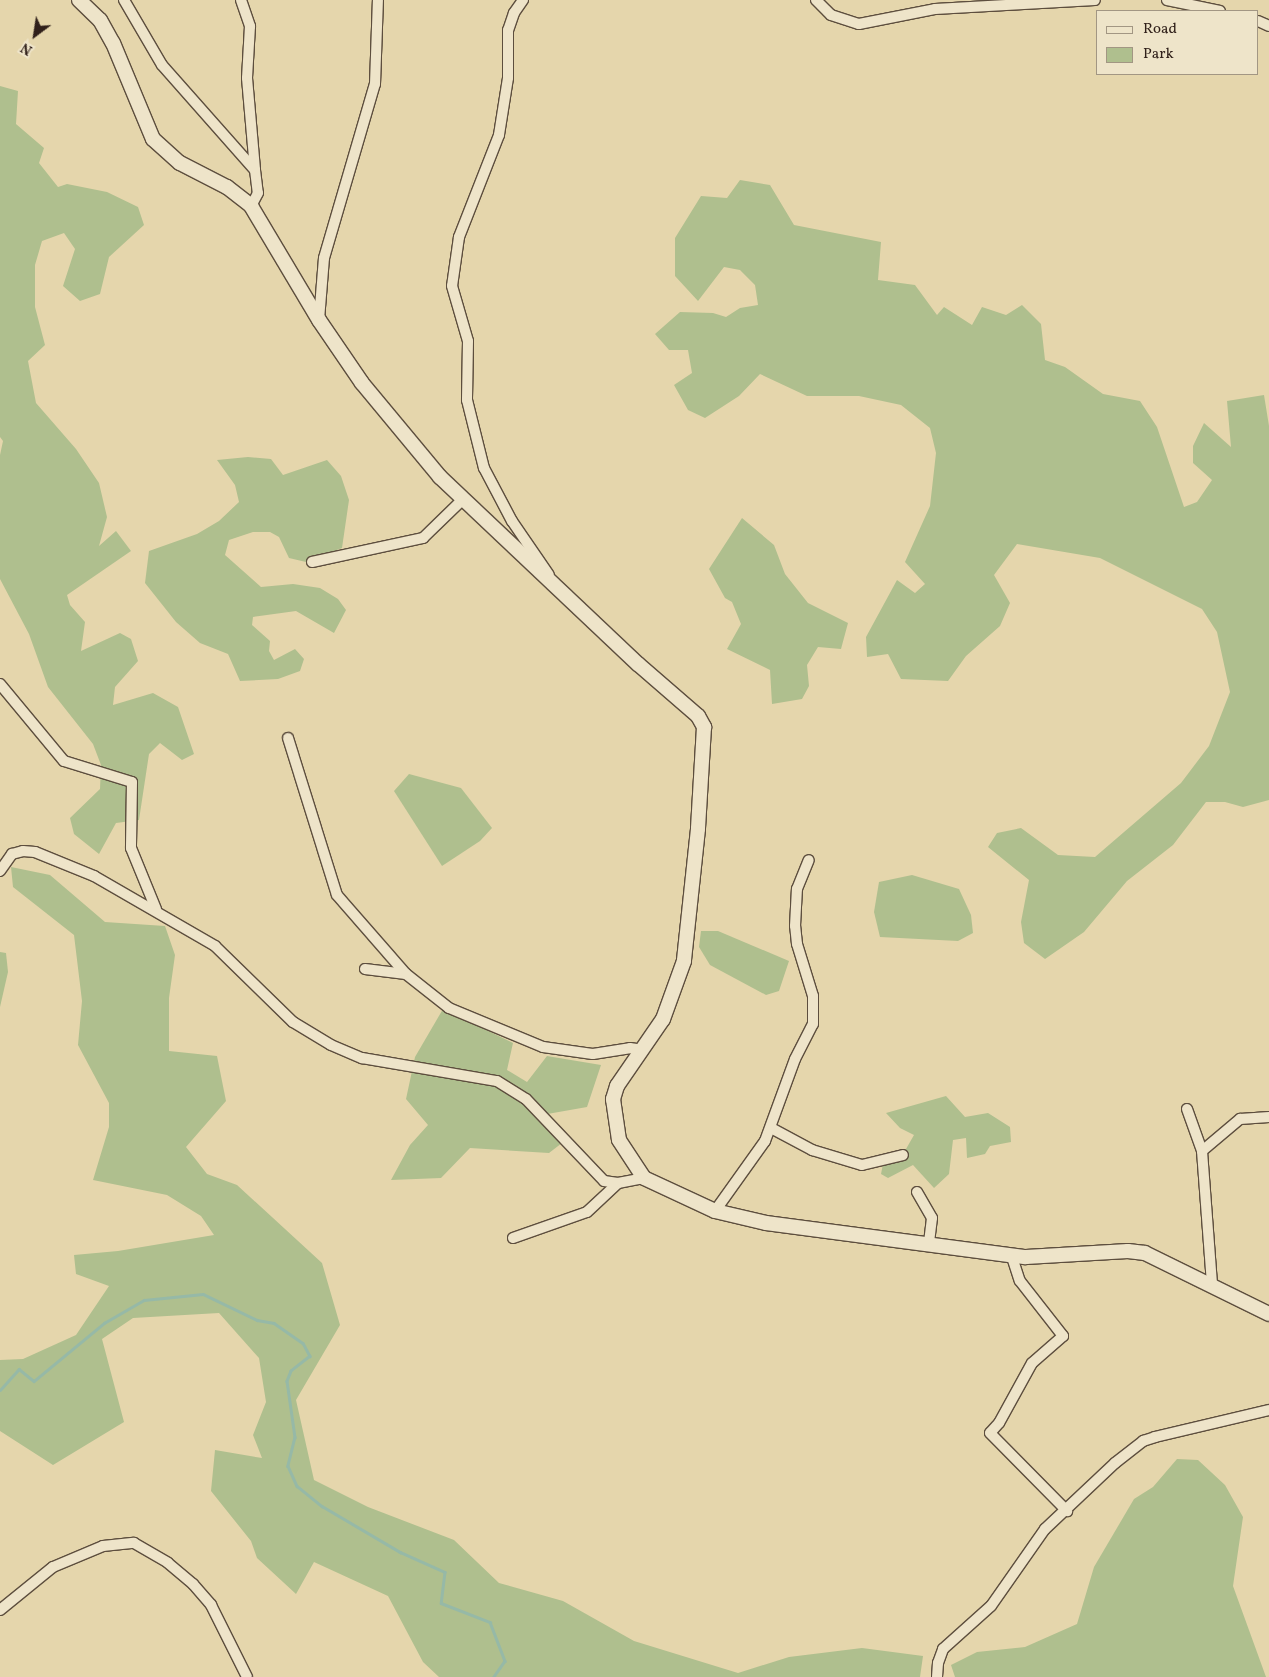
<!DOCTYPE html>
<style>
body{margin:0}
#map{position:relative;width:1269px;height:1677px;overflow:hidden;background:#e5d6ac;font-family:Vollkorn,serif}
div>[style]{position:absolute}
[style*='--x']{left:calc(var(--x)*1px);top:calc(var(--y)*1px);width:calc(var(--w)*1px);rotate:calc(var(--a)*1deg)}
.green>*{inset:0;background:#afbf8e}
.stream>*{height:2.5px;margin:-1.25px;padding:0 1.25px;transform-origin:1.25px;border-radius:1.25px;background:#96b9a7}
.roads{filter:drop-shadow(1px 0 #5d4e3e) drop-shadow(-1px 0 #5d4e3e) drop-shadow(0 1px #5d4e3e) drop-shadow(0 -1px #5d4e3e)}
.street>*{height:10px;margin:-5px;padding:0 5px;transform-origin:5px;border-radius:5px;background:#eee4c9}
.secondary>*{height:14px;margin:-7px;padding:0 7px;transform-origin:7px;border-radius:7px;background:#eee4c9}
span{translate:-50% -50%;white-space:nowrap;text-align:center;line-height:1.15;-webkit-text-stroke:4px #eee4c9;paint-order:stroke}
.legend{position:absolute;left:1096px;top:10px;width:162px;height:65px;box-sizing:border-box;background:#eee4c9;border:1px solid #a29683;margin:0;padding:6px 9px;list-style:none;font-size:15px;color:#30201a}
.legend li{display:flex;align-items:center;gap:10px;height:25px}
.legend b{width:25px;border:1px solid #a29683}
.north{position:absolute;left:10px;top:10px;width:50px;height:50px;-webkit-text-stroke:4px #eee4c9;paint-order:stroke;rotate:211deg;font-size:14px;font-weight:700;line-height:20px;text-align:center;color:#30201a}
.north::after{content:'';display:block;margin:auto;width:18px;height:22px;background:#30201a;clip-path:polygon(50% 0,100% 100%,50% 72%,0 100%)}
</style>
<div id="map">
<div class="green">
<div style="clip-path:polygon(0 86px,18px 91px,16px 124px,44px 148px,39px 163px,58px 187px,67px 184px,107px 192px,138px 207px,144px 225px,109px 257px,100px 294px,80px 301px,63px 286px,75px 249px,64px 233px,42px 241px,35px 265px,35px 307px,45px 345px,28px 361px,36px 403px,76px 449px,99px 483px,107px 517px,99px 546px,116px 531px,131px 551px,67px 595px,70px 605px,85px 622px,81px 651px,120px 633px,131px 639px,138px 661px,115px 687px,113px 705px,153px 693px,178px 707px,194px 754px,182px 760px,160px 743px,149px 754px,139px 820px,116px 823px,99px 854px,74px 834px,70px 818px,100px 789px,101px 765px,93px 744px,48px 687px,29px 634px,0 579px,0 455px,3px 441px,0 437px)"></div>
<div style="clip-path:polygon(740px 180px,770px 185px,794px 225px,881px 242px,878px 280px,915px 285px,937px 315px,944px 307px,972px 325px,982px 307px,1006px 315px,1022px 305px,1041px 324px,1045px 360px,1065px 367px,1103px 394px,1140px 401px,1157px 427px,1184px 507px,1197px 502px,1212px 480px,1193px 463px,1193px 446px,1204px 423px,1231px 447px,1227px 401px,1264px 395px,1269px 426px,1269px 800px,1243px 807px,1225px 802px,1206px 802px,1173px 845px,1127px 881px,1084px 932px,1045px 959px,1024px 943px,1021px 922px,1029px 880px,988px 847px,997px 833px,1021px 828px,1058px 855px,1095px 857px,1181px 783px,1209px 746px,1230px 692px,1217px 632px,1202px 609px,1100px 558px,1017px 544px,994px 575px,1010px 603px,1000px 626px,966px 656px,948px 681px,901px 679px,888px 654px,867px 657px,866px 637px,897px 580px,915px 593px,925px 584px,905px 562px,930px 506px,936px 453px,930px 428px,901px 405px,859px 396px,807px 396px,760px 374px,739px 396px,705px 418px,688px 410px,674px 385px,692px 373px,688px 350px,669px 350px,655px 334px,680px 312px,713px 313px,726px 317px,740px 308px,758px 305px,755px 285px,740px 270px,724px 267px,698px 301px,675px 276px,675px 238px,701px 196px,727px 198px)"></div>
<div style="clip-path:polygon(248px 457px,271px 459px,283px 475px,327px 460px,341px 476px,349px 500px,342px 548px,306px 562px,289px 558px,279px 537px,270px 532px,253px 532px,229px 540px,225px 555px,261px 587px,293px 584px,320px 588px,338px 599px,346px 610px,334px 633px,296px 611px,253px 617px,252px 625px,270px 641px,269px 651px,274px 660px,295px 649px,304px 659px,300px 671px,278px 679px,240px 681px,228px 654px,200px 643px,176px 622px,145px 583px,149px 551px,197px 534px,219px 521px,239px 502px,235px 485px,217px 460px)"></div>
<div style="clip-path:polygon(742px 518px,774px 545px,785px 574px,808px 603px,848px 623px,841px 649px,818px 647px,807px 665px,809px 686px,802px 699px,772px 704px,770px 670px,727px 649px,741px 624px,732px 602px,725px 598px,709px 569px)"></div>
<div style="clip-path:polygon(409px 774px,461px 788px,492px 828px,480px 841px,442px 866px,394px 791px)"></div>
<div style="clip-path:polygon(11px 867px,50px 875px,105px 922px,165px 926px,175px 955px,169px 998px,169px 1051px,217px 1056px,226px 1101px,186px 1147px,207px 1174px,237px 1185px,322px 1263px,340px 1325px,296px 1400px,314px 1480px,368px 1507px,454px 1540px,499px 1583px,563px 1601px,634px 1641px,738px 1673px,789px 1657px,862px 1648px,923px 1656px,920px 1677px,439px 1677px,423px 1662px,388px 1596px,314px 1562px,296px 1594px,257px 1558px,251px 1541px,211px 1491px,215px 1450px,262px 1458px,253px 1435px,266px 1402px,259px 1358px,219px 1313px,133px 1318px,102px 1339px,124px 1422px,53px 1465px,0 1431px,0 1360px,23px 1359px,76px 1335px,109px 1286px,76px 1274px,74px 1255px,118px 1251px,214px 1235px,201px 1216px,167px 1195px,93px 1180px,109px 1127px,109px 1103px,78px 1045px,82px 1001px,74px 935px,13px 887px)"></div>
<div style="clip-path:polygon(912px 875px,959px 889px,971px 915px,973px 933px,958px 941px,880px 937px,874px 912px,879px 882px)"></div>
<div style="clip-path:polygon(701px 931px,718px 931px,789px 961px,779px 991px,766px 995px,710px 965px,699px 947px)"></div>
<div style="clip-path:polygon(0 952px,6px 953px,8px 972px,0 1007px)"></div>
<div style="clip-path:polygon(443px 1009px,513px 1043px,507px 1070px,527px 1082px,547px 1056px,601px 1065px,587px 1107px,536px 1116px,562px 1143px,549px 1153px,470px 1148px,441px 1178px,391px 1180px,410px 1145px,428px 1125px,406px 1099px,415px 1057px)"></div>
<div style="clip-path:polygon(946px 1096px,965px 1117px,988px 1113px,1010px 1127px,1011px 1142px,990px 1146px,985px 1154px,967px 1158px,966px 1138px,953px 1140px,949px 1174px,934px 1188px,913px 1165px,888px 1178px,881px 1174px,885px 1154px,906px 1149px,914px 1135px,900px 1128px,886px 1113px)"></div>
<div style="clip-path:polygon(1177px 1459px,1198px 1460px,1225px 1485px,1243px 1517px,1233px 1586px,1266px 1677px,955px 1677px,951px 1665px,977px 1652px,1025px 1647px,1077px 1624px,1094px 1567px,1134px 1499px,1153px 1487px)"></div>
</div>
<div class="stream">
<div style="--x:0;--y:1390;--w:28;--a:-48"></div>
<div style="--x:19;--y:1369;--w:19;--a:39"></div>
<div style="--x:34;--y:1381;--w:91;--a:-39.6"></div>
<div style="--x:104;--y:1323;--w:46;--a:-29.9"></div>
<div style="--x:144;--y:1300;--w:59;--a:-5.8"></div>
<div style="--x:203;--y:1294;--w:60;--a:25.7"></div>
<div style="--x:257;--y:1320;--w:17;--a:10"></div>
<div style="--x:274;--y:1323;--w:35;--a:35"></div>
<div style="--x:303;--y:1343;--w:15;--a:62"></div>
<div style="--x:310;--y:1356;--w:24;--a:142"></div>
<div style="--x:291;--y:1371;--w:11;--a:112"></div>
<div style="--x:287;--y:1381;--w:57;--a:81.9"></div>
<div style="--x:295;--y:1437;--w:30;--a:104"></div>
<div style="--x:288;--y:1466;--w:22;--a:66"></div>
<div style="--x:297;--y:1486;--w:32;--a:39"></div>
<div style="--x:322;--y:1506;--w:91;--a:30.5"></div>
<div style="--x:400;--y:1552;--w:49;--a:24"></div>
<div style="--x:445;--y:1572;--w:31;--a:97"></div>
<div style="--x:441;--y:1603;--w:53;--a:21.2"></div>
<div style="--x:490;--y:1622;--w:42;--a:69"></div>
<div style="--x:505;--y:1661;--w:19;--a:125"></div>
</div>
<div class="roads">
<div class="street">
<div style="--x:124;--y:0;--w:75;--a:59.7"></div>
<div style="--x:162;--y:65;--w:140;--a:48.5"></div>
<div style="--x:255;--y:170;--w:23;--a:83"></div>
<div style="--x:258;--y:193;--w:15;--a:118"></div>
<div style="--x:241;--y:0;--w:28;--a:71"></div>
<div style="--x:250;--y:26;--w:52;--a:93.3"></div>
<div style="--x:247;--y:78;--w:92;--a:85"></div>
<div style="--x:523;--y:0;--w:16;--a:125"></div>
<div style="--x:514;--y:13;--w:18;--a:109"></div>
<div style="--x:508;--y:30;--w:48;--a:90"></div>
<div style="--x:508;--y:78;--w:58;--a:99"></div>
<div style="--x:499;--y:135;--w:110;--a:111.4"></div>
<div style="--x:459;--y:237;--w:49;--a:98.1"></div>
<div style="--x:452;--y:286;--w:57;--a:73.8"></div>
<div style="--x:468;--y:341;--w:59;--a:91"></div>
<div style="--x:467;--y:400;--w:70;--a:76"></div>
<div style="--x:484;--y:468;--w:60;--a:62.2"></div>
<div style="--x:512;--y:521;--w:65;--a:55.6"></div>
<div style="--x:816;--y:0;--w:21;--a:45"></div>
<div style="--x:831;--y:15;--w:29;--a:18"></div>
<div style="--x:859;--y:24;--w:77;--a:-11.2"></div>
<div style="--x:935;--y:9;--w:160;--a:-3.2"></div>
<div style="--x:1167;--y:0;--w:54;--a:11.7"></div>
<div style="--x:1258;--y:21;--w:12;--a:24"></div>
<div style="--x:319;--y:320;--w:62;--a:-85.4"></div>
<div style="--x:324;--y:258;--w:181;--a:-73.7"></div>
<div style="--x:375;--y:84;--w:84;--a:-88"></div>
<div style="--x:312;--y:562;--w:114;--a:-12.2"></div>
<div style="--x:423;--y:538;--w:53;--a:-44.2"></div>
<div style="--x:0;--y:684;--w:100;--a:50.3"></div>
<div style="--x:64;--y:761;--w:71;--a:17.2"></div>
<div style="--x:132;--y:782;--w:66;--a:90.9"></div>
<div style="--x:131;--y:848;--w:66;--a:67.7"></div>
<div style="--x:288;--y:738;--w:164;--a:72.7"></div>
<div style="--x:337;--y:895;--w:103;--a:48.9"></div>
<div style="--x:0;--y:871;--w:21;--a:-55"></div>
<div style="--x:12;--y:854;--w:11;--a:-15"></div>
<div style="--x:23;--y:851;--w:12;--a:5"></div>
<div style="--x:35;--y:852;--w:64;--a:22.1"></div>
<div style="--x:94;--y:876;--w:140;--a:30"></div>
<div style="--x:215;--y:946;--w:109;--a:44.3"></div>
<div style="--x:293;--y:1022;--w:44;--a:31.2"></div>
<div style="--x:331;--y:1045;--w:34;--a:23"></div>
<div style="--x:362;--y:1058;--w:137;--a:9.7"></div>
<div style="--x:497;--y:1081;--w:34;--a:32"></div>
<div style="--x:526;--y:1099;--w:113;--a:46.4"></div>
<div style="--x:604;--y:1181;--w:14;--a:8"></div>
<div style="--x:618;--y:1183;--w:26;--a:-11"></div>
<div style="--x:365;--y:969;--w:41;--a:7"></div>
<div style="--x:406;--y:974;--w:55;--a:38.3"></div>
<div style="--x:449;--y:1008;--w:102;--a:22.5"></div>
<div style="--x:543;--y:1047;--w:50;--a:8"></div>
<div style="--x:593;--y:1054;--w:37;--a:-9"></div>
<div style="--x:630;--y:1048;--w:13;--a:9"></div>
<div style="--x:1187;--y:1109;--w:45;--a:70.3"></div>
<div style="--x:1202;--y:1151;--w:134;--a:85.7"></div>
<div style="--x:771;--y:1128;--w:47;--a:28.2"></div>
<div style="--x:812;--y:1150;--w:52;--a:16.7"></div>
<div style="--x:862;--y:1165;--w:42;--a:-13.7"></div>
<div style="--x:1202;--y:1151;--w:50;--a:-40.1"></div>
<div style="--x:1240;--y:1119;--w:29;--a:-4"></div>
<div style="--x:917;--y:1192;--w:30;--a:60"></div>
<div style="--x:932;--y:1218;--w:24;--a:97"></div>
<div style="--x:715;--y:1211;--w:86;--a:-54.5"></div>
<div style="--x:765;--y:1141;--w:87;--a:-69.9"></div>
<div style="--x:795;--y:1059;--w:39;--a:-63"></div>
<div style="--x:813;--y:1024;--w:28;--a:-90"></div>
<div style="--x:813;--y:996;--w:54;--a:-107.1"></div>
<div style="--x:797;--y:944;--w:18;--a:-96"></div>
<div style="--x:795;--y:926;--w:37;--a:-87"></div>
<div style="--x:797;--y:889;--w:31;--a:-68"></div>
<div style="--x:513;--y:1238;--w:78;--a:-19.4"></div>
<div style="--x:587;--y:1212;--w:42;--a:-43.1"></div>
<div style="--x:1011;--y:1254;--w:28;--a:72"></div>
<div style="--x:1020;--y:1281;--w:70;--a:52"></div>
<div style="--x:1063;--y:1336;--w:41;--a:138.9"></div>
<div style="--x:1032;--y:1363;--w:68;--a:118.8"></div>
<div style="--x:999;--y:1423;--w:13;--a:132"></div>
<div style="--x:990;--y:1433;--w:110;--a:45.4"></div>
<div style="--x:0;--y:1610;--w:68;--a:-39.1"></div>
<div style="--x:53;--y:1567;--w:54;--a:-22.8"></div>
<div style="--x:103;--y:1546;--w:31;--a:-6"></div>
<div style="--x:134;--y:1543;--w:39;--a:30"></div>
<div style="--x:168;--y:1563;--w:33;--a:40"></div>
<div style="--x:193;--y:1584;--w:28;--a:49"></div>
<div style="--x:211;--y:1605;--w:80;--a:63.4"></div>
<div style="--x:937;--y:1677;--w:14;--a:-86"></div>
<div style="--x:938;--y:1663;--w:15;--a:-70"></div>
<div style="--x:943;--y:1649;--w:64;--a:-41.9"></div>
<div style="--x:991;--y:1606;--w:94;--a:-55"></div>
<div style="--x:1045;--y:1529;--w:96;--a:-43.3"></div>
<div style="--x:1115;--y:1463;--w:36;--a:-38"></div>
<div style="--x:1143;--y:1441;--w:13;--a:-18"></div>
<div style="--x:1155;--y:1437;--w:117;--a:-13.3"></div>
</div>
<div class="secondary">
<div style="--x:79;--y:0;--w:29;--a:44"></div>
<div style="--x:100;--y:20;--w:26;--a:61"></div>
<div style="--x:113;--y:43;--w:104;--a:67.4"></div>
<div style="--x:153;--y:139;--w:36;--a:42"></div>
<div style="--x:180;--y:163;--w:53;--a:27.1"></div>
<div style="--x:227;--y:187;--w:31;--a:38"></div>
<div style="--x:251;--y:206;--w:133;--a:59.2"></div>
<div style="--x:319;--y:320;--w:76;--a:55.7"></div>
<div style="--x:362;--y:383;--w:122;--a:50.3"></div>
<div style="--x:440;--y:477;--w:272;--a:43.4"></div>
<div style="--x:638;--y:664;--w:79;--a:40.9"></div>
<div style="--x:698;--y:716;--w:13;--a:61"></div>
<div style="--x:704;--y:727;--w:102;--a:93.4"></div>
<div style="--x:698;--y:829;--w:133;--a:96.1"></div>
<div style="--x:684;--y:961;--w:62;--a:109.9"></div>
<div style="--x:663;--y:1019;--w:81;--a:124.5"></div>
<div style="--x:617;--y:1086;--w:14;--a:107"></div>
<div style="--x:613;--y:1099;--w:41;--a:81.7"></div>
<div style="--x:619;--y:1140;--w:45;--a:56.7"></div>
<div style="--x:644;--y:1178;--w:78;--a:24.9"></div>
<div style="--x:715;--y:1211;--w:52;--a:13.2"></div>
<div style="--x:766;--y:1223;--w:262;--a:7.5"></div>
<div style="--x:1026;--y:1257;--w:102;--a:-3.4"></div>
<div style="--x:1128;--y:1251;--w:17;--a:7"></div>
<div style="--x:1145;--y:1253;--w:138;--a:26.2"></div>
</div>
</div>
<ul class="legend">
<li><b style="height:6px;background:#eee4c9"></b>Road</li>
<li><b style="height:14px;background:#afbf8e"></b>Park</li>
</ul>
<div class="north">N</div>
</div>
